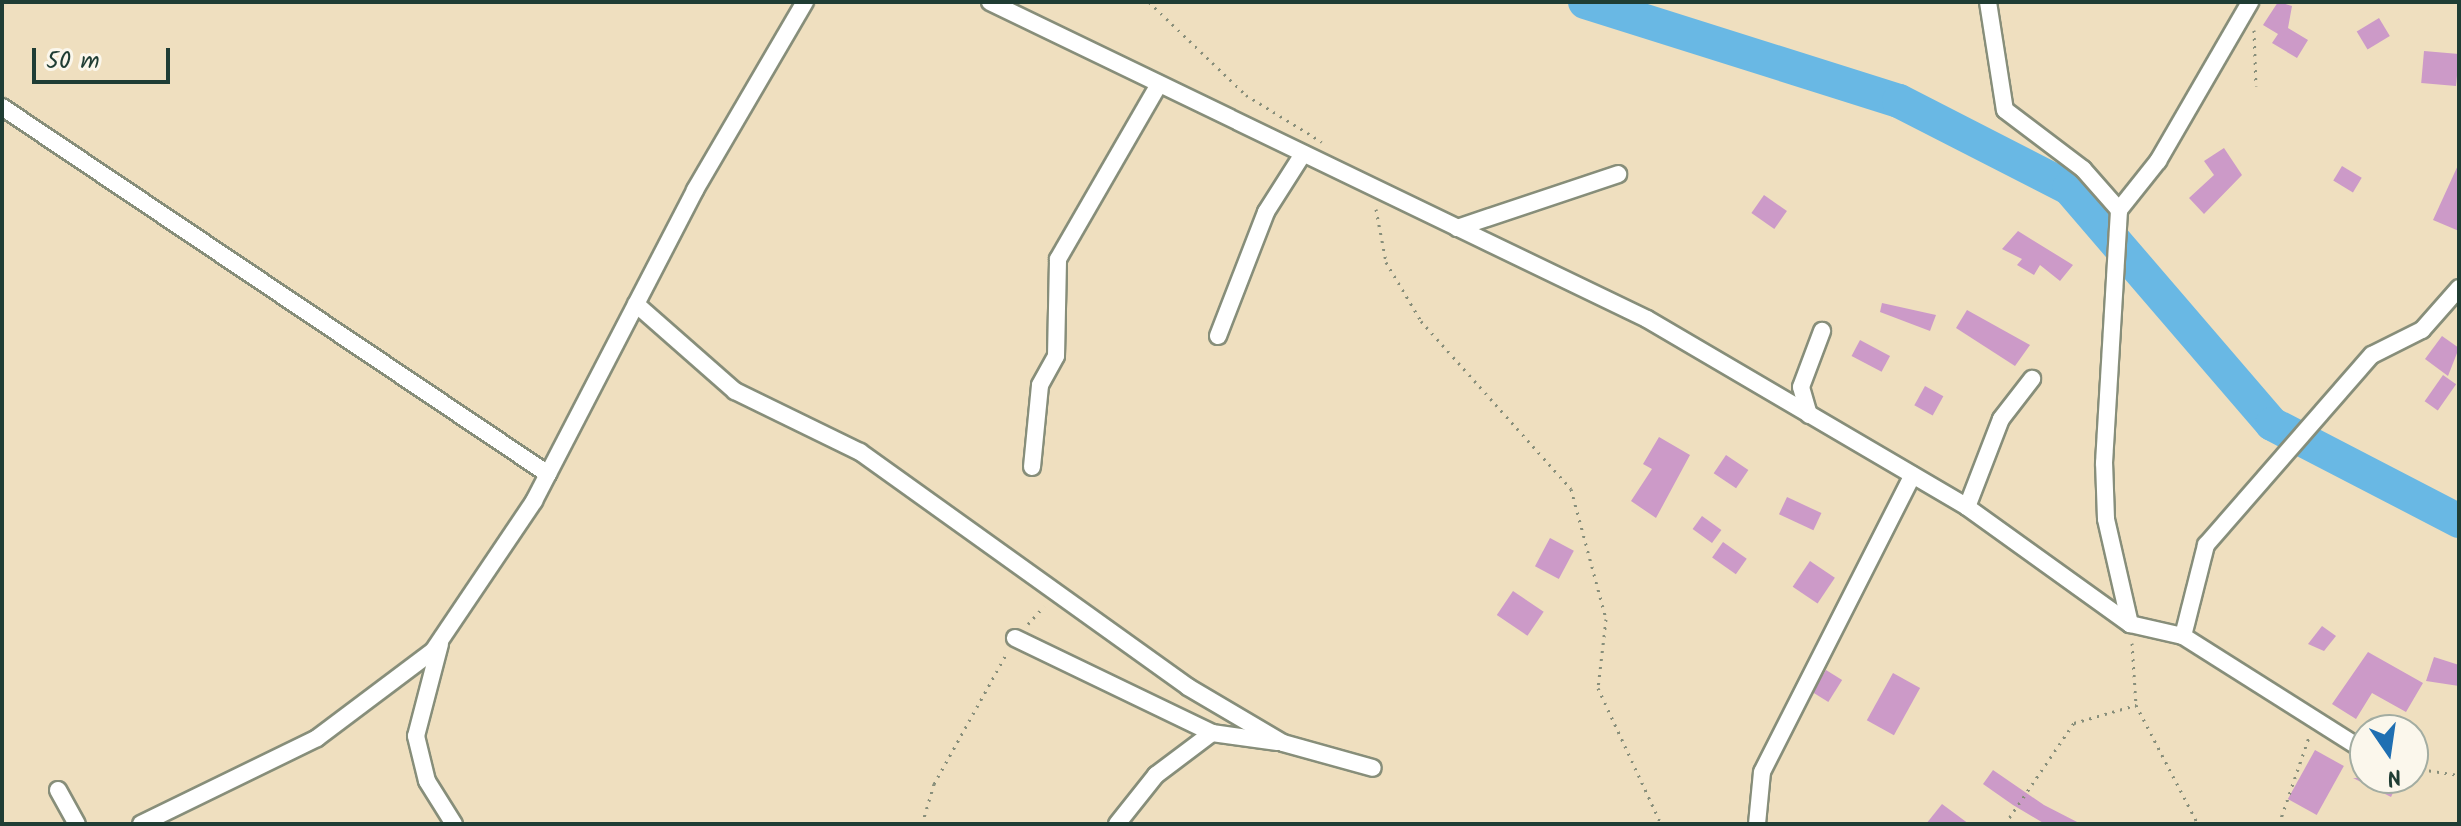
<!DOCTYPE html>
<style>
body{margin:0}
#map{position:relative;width:2461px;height:826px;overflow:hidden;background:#efdfbf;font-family:Kalam,sans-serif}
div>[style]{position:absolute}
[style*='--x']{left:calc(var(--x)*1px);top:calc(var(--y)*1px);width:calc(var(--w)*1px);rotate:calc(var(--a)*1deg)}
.river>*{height:34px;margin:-17px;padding:0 17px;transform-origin:17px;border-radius:17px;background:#69b8e4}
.building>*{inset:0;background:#cc9ac8;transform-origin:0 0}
.path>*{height:3px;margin-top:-1.5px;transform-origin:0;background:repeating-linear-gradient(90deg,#878e7a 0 2px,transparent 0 8px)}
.roads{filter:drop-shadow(2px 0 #878e7a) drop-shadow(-2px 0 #878e7a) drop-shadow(0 2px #878e7a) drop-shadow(0 -2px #878e7a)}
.minor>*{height:16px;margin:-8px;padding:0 8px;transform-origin:8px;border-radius:8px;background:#fff}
span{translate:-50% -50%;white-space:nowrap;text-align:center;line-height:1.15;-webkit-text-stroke:7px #fbf7ec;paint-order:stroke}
.frame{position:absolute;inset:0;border:4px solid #1f3d34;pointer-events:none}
.north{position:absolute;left:2349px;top:714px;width:80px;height:80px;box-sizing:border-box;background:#fbf7ec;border:2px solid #a3ada2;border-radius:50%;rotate:167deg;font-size:22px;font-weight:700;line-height:32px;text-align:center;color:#1f3d34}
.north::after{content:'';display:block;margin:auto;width:28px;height:36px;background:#1f6fb2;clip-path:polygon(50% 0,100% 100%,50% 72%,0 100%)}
.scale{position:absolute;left:32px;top:48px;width:138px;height:36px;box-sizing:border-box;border:4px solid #1f3d34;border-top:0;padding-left:10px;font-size:24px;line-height:28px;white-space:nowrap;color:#1f3d34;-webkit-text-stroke:6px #fbf7ec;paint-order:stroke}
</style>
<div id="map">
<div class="river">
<div style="--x:1585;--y:2;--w:329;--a:17.5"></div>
<div style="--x:1899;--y:101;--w:191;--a:27.1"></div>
<div style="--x:2069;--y:188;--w:311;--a:49.3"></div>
<div style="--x:2272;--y:424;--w:211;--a:27.4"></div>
</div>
<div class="building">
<div style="clip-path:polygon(2278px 2px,2292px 6px,2288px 28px,2308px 40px,2297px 58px,2272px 43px,2278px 34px,2263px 25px)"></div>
<div style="left:2379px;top:18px;width:21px;height:26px;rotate:59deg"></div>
<div style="left:2424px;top:51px;width:35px;height:32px;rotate:5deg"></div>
<div style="clip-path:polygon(2224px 148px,2242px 175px,2204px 214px,2189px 198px,2214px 175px,2204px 161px)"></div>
<div style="clip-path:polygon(2459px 163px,2459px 231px,2433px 220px)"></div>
<div style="left:2342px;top:166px;width:23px;height:17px;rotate:31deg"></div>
<div style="left:1764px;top:195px;width:28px;height:22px;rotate:35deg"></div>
<div style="clip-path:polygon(2018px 231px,2073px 265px,2060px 281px,2040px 265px,2034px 275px,2017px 265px,2022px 259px,2002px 249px)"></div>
<div style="clip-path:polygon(1882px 303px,1936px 315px,1930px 331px,1880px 312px)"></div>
<div style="clip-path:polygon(1967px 310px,2030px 345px,2015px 366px,1956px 328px)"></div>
<div style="clip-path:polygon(2442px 336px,2459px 348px,2448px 376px,2425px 359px)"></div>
<div style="left:1860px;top:340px;width:34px;height:18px;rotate:28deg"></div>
<div style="left:2443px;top:375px;width:16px;height:32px;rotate:35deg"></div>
<div style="left:1925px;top:386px;width:21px;height:22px;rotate:29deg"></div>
<div style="clip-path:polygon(1659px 437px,1690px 455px,1656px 518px,1631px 501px,1652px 469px,1643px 464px)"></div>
<div style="left:1726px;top:455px;width:27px;height:22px;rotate:34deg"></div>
<div style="left:1787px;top:497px;width:38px;height:19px;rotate:25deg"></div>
<div style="left:1702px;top:516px;width:24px;height:16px;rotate:36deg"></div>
<div style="left:1550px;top:538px;width:27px;height:32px;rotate:28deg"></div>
<div style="left:1723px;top:542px;width:29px;height:19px;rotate:35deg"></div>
<div style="left:1810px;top:561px;width:30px;height:31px;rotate:34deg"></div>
<div style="left:1513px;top:591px;width:37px;height:29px;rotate:34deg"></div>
<div style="clip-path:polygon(2322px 626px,2336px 636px,2324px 651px,2308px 644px)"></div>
<div style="clip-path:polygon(2368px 652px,2423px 683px,2406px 712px,2372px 693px,2356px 719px,2332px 704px)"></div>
<div style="clip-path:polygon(2434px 657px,2459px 665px,2459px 686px,2426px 681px)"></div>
<div style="left:1826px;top:670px;width:19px;height:26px;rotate:32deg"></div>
<div style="left:1893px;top:673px;width:31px;height:54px;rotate:29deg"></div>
<div style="left:2315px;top:750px;width:33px;height:56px;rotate:29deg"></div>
<div style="clip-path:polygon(1993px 770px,2044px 805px,2081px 824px,2045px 824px,2013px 805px,1983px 784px)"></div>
<div style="clip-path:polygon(2353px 778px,2400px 778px,2391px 797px)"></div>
<div style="clip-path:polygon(1942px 804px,1969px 824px,1926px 824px)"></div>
</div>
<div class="path">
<div style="--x:1149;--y:2;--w:134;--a:43.8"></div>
<div style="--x:1246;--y:95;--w:89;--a:31.7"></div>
<div style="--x:2254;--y:30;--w:56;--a:88"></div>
<div style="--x:1376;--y:209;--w:54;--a:79.3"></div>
<div style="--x:1386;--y:262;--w:69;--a:59.3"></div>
<div style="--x:1421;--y:321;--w:225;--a:48.2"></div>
<div style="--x:1571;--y:489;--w:135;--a:74.9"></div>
<div style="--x:1606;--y:619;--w:69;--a:96.6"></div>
<div style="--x:1598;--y:688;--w:150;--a:65.1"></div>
<div style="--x:1028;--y:624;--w:24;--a:-48"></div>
<div style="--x:2132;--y:643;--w:62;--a:86.3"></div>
<div style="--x:2136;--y:705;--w:134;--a:62.5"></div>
<div style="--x:2413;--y:768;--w:47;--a:8.7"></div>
<div style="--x:922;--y:824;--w:42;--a:-73.3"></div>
<div style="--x:934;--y:784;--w:150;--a:-60.9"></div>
<div style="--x:2005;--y:824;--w:122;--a:-55.7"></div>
<div style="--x:2074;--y:723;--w:65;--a:-16.2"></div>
<div style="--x:2279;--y:824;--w:95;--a:-71"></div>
</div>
<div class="roads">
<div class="minor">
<div style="--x:990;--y:2;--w:729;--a:25.76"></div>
<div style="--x:1647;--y:319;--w:371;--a:30.4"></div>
<div style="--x:1967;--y:507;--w:201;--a:35.7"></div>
<div style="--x:2130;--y:624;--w:54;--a:12.8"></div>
<div style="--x:2183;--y:636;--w:215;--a:32.3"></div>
<div style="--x:1988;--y:2;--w:109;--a:81.1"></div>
<div style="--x:2005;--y:110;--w:98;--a:37.1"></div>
<div style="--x:2083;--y:169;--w:55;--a:48.7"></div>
<div style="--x:2;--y:107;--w:658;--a:33.91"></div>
<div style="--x:1457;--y:228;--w:170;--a:-18.5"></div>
<div style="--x:636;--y:304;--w:132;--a:41.3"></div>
<div style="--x:735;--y:391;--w:139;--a:26"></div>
<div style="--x:860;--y:452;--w:403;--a:35.6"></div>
<div style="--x:1188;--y:687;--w:110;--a:30.5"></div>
<div style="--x:1283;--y:743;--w:93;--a:15.5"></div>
<div style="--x:1218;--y:336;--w:133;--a:-68.8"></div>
<div style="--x:1266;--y:212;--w:69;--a:-57.5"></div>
<div style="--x:1809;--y:415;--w:29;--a:-106"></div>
<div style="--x:1801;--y:387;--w:60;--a:-69.4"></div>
<div style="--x:1032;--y:467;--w:82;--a:-84.4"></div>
<div style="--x:1040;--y:385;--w:33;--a:-61"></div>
<div style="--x:1056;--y:356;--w:97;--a:-88.8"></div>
<div style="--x:1058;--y:259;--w:202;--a:-60"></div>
<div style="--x:1967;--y:507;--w:94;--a:-68.9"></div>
<div style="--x:2001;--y:419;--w:51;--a:-52.2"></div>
<div style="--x:2130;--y:624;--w:108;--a:-102.9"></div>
<div style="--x:2106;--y:519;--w:56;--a:-92"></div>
<div style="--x:2104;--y:463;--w:253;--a:-86.6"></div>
<div style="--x:2119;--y:210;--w:63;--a:-51.5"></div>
<div style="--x:2158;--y:161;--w:184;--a:-59.9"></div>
<div style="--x:2183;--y:636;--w:94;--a:-75.8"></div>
<div style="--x:2206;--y:545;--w:252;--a:-48.9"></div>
<div style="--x:2372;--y:355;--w:56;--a:-26.6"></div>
<div style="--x:2422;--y:330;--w:56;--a:-48.6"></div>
<div style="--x:1015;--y:638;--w:219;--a:25.7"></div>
<div style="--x:1212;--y:733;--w:66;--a:7.9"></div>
<div style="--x:440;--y:644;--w:95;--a:104.6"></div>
<div style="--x:416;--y:736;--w:46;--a:76.3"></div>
<div style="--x:427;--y:781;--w:51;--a:57.9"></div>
<div style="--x:58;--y:790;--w:39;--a:61"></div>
<div style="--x:141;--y:824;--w:196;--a:-26"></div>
<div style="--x:317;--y:738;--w:145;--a:-36.9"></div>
<div style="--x:433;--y:651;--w:181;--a:-56"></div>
<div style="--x:534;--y:501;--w:350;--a:-62.6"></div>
<div style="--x:695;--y:190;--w:218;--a:-59.7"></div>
<div style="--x:1117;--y:824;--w:63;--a:-51.5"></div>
<div style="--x:1156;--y:775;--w:70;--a:-36.9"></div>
<div style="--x:1757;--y:824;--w:52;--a:-84.5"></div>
<div style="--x:1762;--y:772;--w:333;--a:-63.1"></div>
</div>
</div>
<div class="frame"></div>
<div class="north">N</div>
<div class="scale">50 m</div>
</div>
